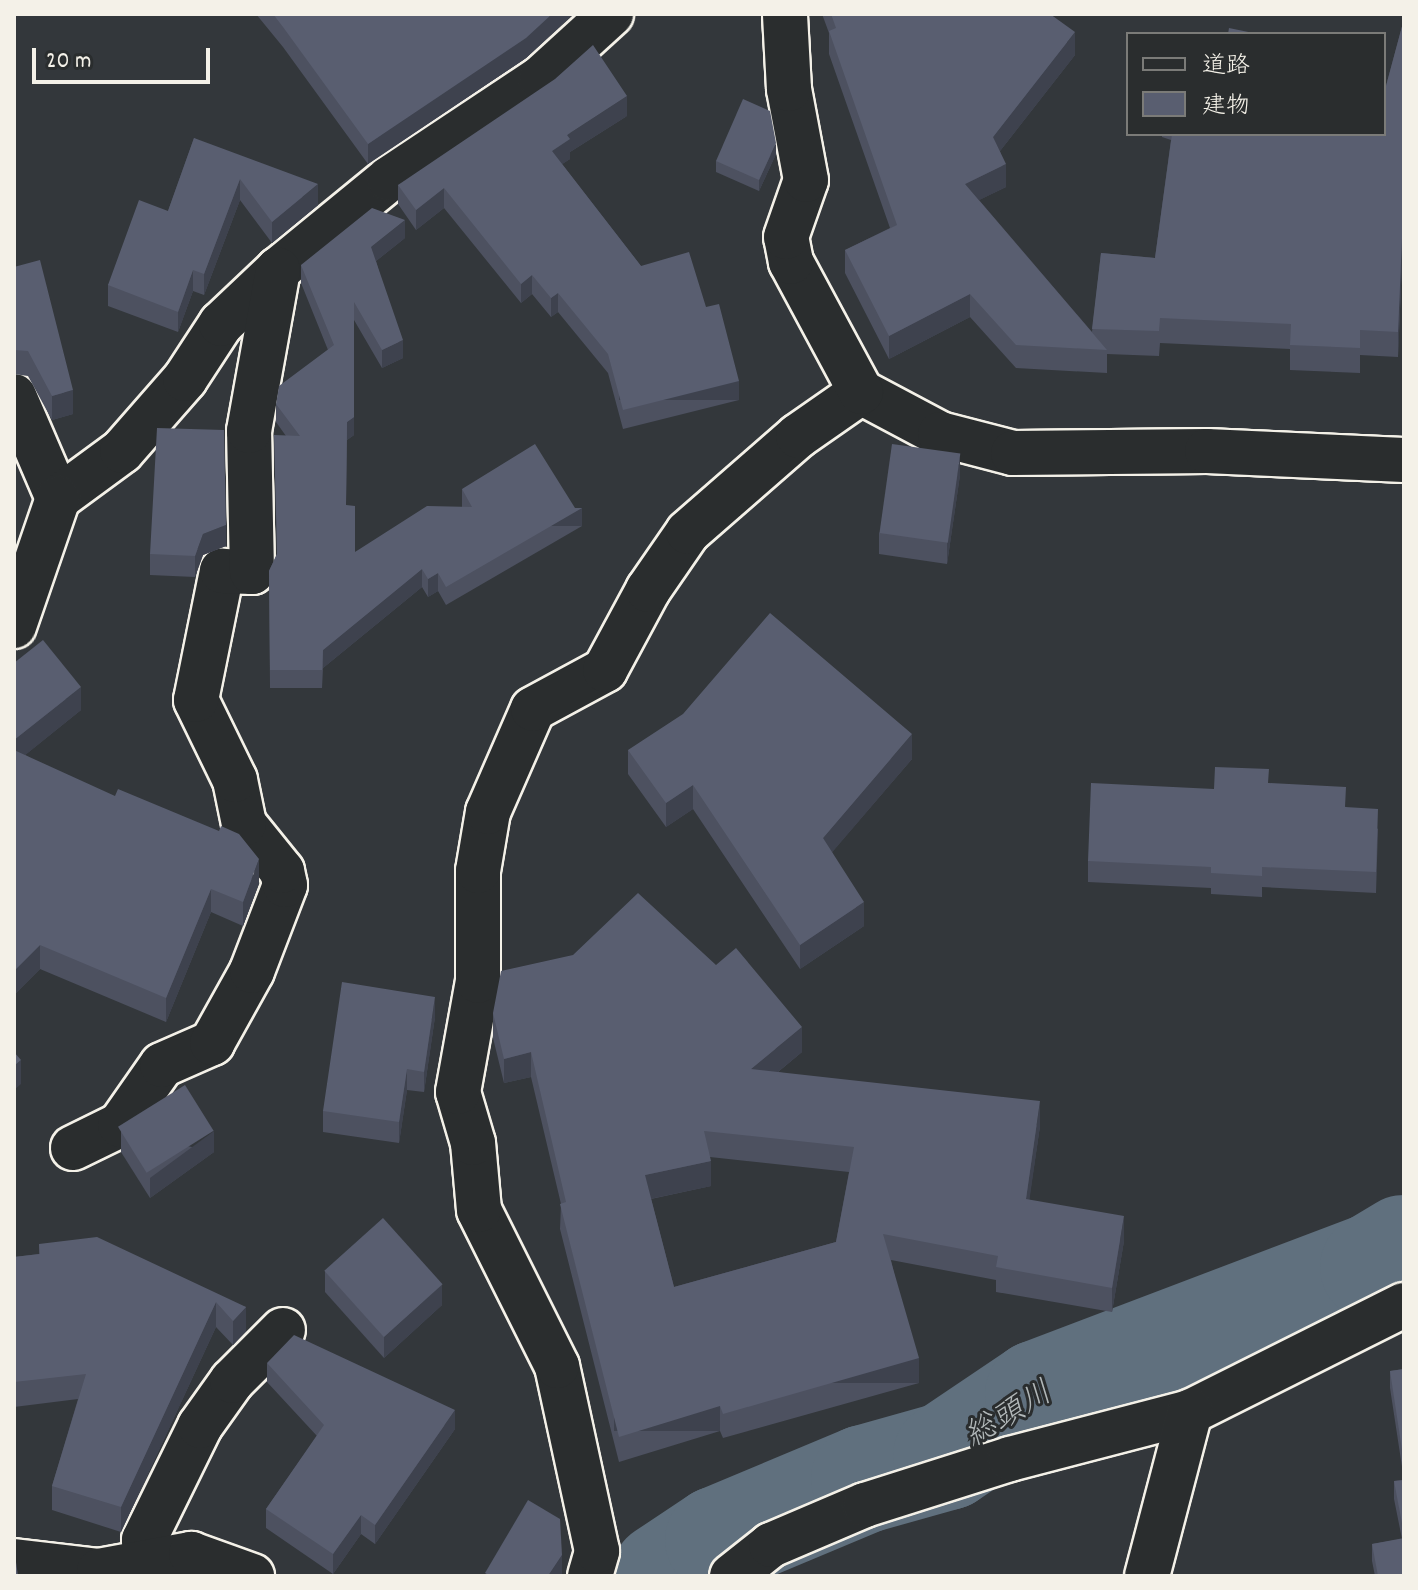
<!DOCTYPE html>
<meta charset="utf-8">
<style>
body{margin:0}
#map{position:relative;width:1418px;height:1590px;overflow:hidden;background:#33373b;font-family:Dekko,"Klee One",sans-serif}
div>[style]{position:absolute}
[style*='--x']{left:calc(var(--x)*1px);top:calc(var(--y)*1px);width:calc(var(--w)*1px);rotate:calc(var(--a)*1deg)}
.river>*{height:108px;margin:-54px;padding:0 54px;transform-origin:54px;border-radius:54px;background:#60707e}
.roads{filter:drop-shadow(2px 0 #f4f1e8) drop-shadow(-2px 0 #f4f1e8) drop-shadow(0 2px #f4f1e8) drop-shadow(0 -2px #f4f1e8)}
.minor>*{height:44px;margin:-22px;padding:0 22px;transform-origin:22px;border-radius:22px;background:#2a2d2e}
.major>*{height:44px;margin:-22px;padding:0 22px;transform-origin:22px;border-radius:22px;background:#2a2d2e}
.wall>*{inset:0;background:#4d5160}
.shaded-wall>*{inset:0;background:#3e424e;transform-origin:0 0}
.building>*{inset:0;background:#595e70;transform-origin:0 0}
span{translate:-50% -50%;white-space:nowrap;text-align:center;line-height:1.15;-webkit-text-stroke:6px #2a2d2e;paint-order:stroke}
.water-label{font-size:32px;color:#b1b7b8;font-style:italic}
.frame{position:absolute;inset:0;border:16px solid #f4f1e8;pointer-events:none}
.legend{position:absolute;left:1126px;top:32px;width:260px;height:104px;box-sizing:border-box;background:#2a2d2e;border:2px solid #7b7b78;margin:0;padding:10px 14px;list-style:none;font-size:24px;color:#f4f1e8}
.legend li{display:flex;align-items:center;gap:16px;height:40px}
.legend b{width:40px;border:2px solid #7b7b78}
.scale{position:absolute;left:32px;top:48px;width:178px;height:36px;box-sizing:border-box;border:4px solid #f4f1e8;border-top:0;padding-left:10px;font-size:24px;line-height:28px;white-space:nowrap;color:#f4f1e8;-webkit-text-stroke:6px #2a2d2e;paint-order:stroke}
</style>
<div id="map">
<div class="river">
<div style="--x:665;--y:1576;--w:65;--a:-33.7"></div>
<div style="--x:719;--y:1540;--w:158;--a:-22.7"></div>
<div style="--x:865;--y:1479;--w:85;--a:-15.7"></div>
<div style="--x:947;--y:1456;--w:111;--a:-34"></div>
<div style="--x:1039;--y:1394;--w:358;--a:-20.8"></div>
<div style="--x:1374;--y:1267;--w:35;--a:-31"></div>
</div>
<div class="roads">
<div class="minor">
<div style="--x:861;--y:392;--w:89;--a:28"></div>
<div style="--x:940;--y:434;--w:75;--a:14.6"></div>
<div style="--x:1013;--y:453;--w:194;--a:-0.6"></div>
<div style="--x:1207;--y:451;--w:197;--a:2.6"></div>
<div style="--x:14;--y:396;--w:111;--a:66.7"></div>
<div style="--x:58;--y:498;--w:79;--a:-36.3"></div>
<div style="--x:122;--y:451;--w:96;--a:-48.8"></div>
<div style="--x:185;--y:379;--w:66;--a:-56.8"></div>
<div style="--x:221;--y:324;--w:79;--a:-43.5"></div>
<div style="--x:278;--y:270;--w:144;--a:-39.3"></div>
<div style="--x:389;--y:179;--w:182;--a:-33.6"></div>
<div style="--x:541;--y:78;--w:95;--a:-42.4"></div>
<div style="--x:14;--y:626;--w:135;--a:-71"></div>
<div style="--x:73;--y:1148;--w:52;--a:-26.1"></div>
<div style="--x:120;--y:1125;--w:73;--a:-55"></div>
<div style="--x:162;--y:1065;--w:55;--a:-23.7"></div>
<div style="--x:212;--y:1043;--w:82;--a:-60.9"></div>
<div style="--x:252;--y:971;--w:92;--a:-69"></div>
<div style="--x:285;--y:885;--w:14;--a:-102"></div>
<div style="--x:282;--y:871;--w:60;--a:-129"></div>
<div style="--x:244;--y:824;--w:45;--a:-101.6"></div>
<div style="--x:235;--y:780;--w:89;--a:-116"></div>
<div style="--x:196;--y:700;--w:132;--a:-78.6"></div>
<div style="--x:222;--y:571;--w:30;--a:2"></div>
<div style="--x:252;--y:572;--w:141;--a:-91.2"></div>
<div style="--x:249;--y:431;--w:164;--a:-79.8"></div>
<div style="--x:146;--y:1560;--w:20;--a:-96"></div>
<div style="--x:144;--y:1540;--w:127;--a:-63.8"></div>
<div style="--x:200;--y:1426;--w:55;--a:-54.6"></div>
<div style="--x:232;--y:1381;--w:72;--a:-45"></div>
<div style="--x:14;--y:1561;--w:86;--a:6.7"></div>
<div style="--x:99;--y:1571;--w:94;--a:-10.5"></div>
<div style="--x:191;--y:1554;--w:65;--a:19.8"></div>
<div style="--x:590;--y:1576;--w:26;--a:-74"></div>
<div style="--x:597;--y:1551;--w:189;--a:-102.2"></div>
<div style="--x:557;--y:1366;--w:174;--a:-116.6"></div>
<div style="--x:479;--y:1210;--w:67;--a:-95.1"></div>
<div style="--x:473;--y:1143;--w:53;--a:-106.4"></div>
<div style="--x:458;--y:1092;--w:113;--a:-79.8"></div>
<div style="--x:478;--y:981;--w:110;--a:-90"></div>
<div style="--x:478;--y:871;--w:60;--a:-80.4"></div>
<div style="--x:488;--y:812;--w:112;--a:-66.4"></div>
<div style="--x:533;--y:709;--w:82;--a:-28.4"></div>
<div style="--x:605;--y:670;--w:91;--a:-61.7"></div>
<div style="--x:648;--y:590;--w:70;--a:-55.4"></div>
<div style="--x:688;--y:532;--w:146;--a:-41.1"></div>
<div style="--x:798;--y:436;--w:77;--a:-34.9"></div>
<div style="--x:861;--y:392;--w:148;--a:-118.3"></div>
<div style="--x:791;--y:262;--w:25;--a:-101"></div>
<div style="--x:786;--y:237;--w:60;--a:-70.7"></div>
<div style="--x:806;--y:180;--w:93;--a:-100.6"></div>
<div style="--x:789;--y:89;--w:75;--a:-93.1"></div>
<div style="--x:732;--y:1576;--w:50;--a:-38.5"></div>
<div style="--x:771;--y:1545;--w:102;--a:-23.1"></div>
<div style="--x:865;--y:1505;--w:152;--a:-17.6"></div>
<div style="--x:1010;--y:1459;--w:186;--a:-14.6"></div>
<div style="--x:1190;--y:1412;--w:239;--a:-26.6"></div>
</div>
<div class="major">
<div style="--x:1147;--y:1576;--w:170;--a:-75.3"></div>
</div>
</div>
<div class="wall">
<div style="clip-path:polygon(256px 14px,573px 14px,526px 58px,368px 164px,283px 47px)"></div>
<div style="clip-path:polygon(822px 14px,1050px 14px,1075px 55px,1000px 151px,1006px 187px,979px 200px,1092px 332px,1101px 253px,1155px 258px,1171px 140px,1162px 137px,1162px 134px,1384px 134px,1386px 86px,1404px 19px,1404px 263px,1402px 263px,1398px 357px,1360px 355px,1360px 373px,1290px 370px,1290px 349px,1160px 343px,1159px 356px,1107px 354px,1107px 373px,1016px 368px,970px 317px,889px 359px,845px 273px,845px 250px,890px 228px,829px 54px,829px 33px)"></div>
<div style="clip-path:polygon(627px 116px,570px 152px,570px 159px,562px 164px,641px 266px,706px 307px,739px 400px,623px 429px,608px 373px,558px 312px,551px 317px,532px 294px,521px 303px,444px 208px,416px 230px,398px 204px,398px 185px)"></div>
<div style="clip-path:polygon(194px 138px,318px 205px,272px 243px,240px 200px,204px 295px,193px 291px,178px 332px,108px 306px,108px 285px,168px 211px)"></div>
<div style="clip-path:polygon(776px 154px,759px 191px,716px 172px,716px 161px)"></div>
<div style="clip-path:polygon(405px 238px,376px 261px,403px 358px,382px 368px,354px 320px,354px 435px,347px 440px,346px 505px,355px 552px,462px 507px,462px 489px,582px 526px,446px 605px,438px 591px,428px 597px,422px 587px,323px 668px,322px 688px,270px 688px,269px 571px,277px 554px,286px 436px,276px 422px,276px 404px,328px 350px,301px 283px,301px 265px)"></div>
<div style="clip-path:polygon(14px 267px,73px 414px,52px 420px,28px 376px,14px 374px)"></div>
<div style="clip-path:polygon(960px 475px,947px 564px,879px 554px,879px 533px)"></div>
<div style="clip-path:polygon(226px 546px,203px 555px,195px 577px,150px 575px,150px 554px)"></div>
<div style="clip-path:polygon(14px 663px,81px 710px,25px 755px,259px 883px,243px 926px,211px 912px,166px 1022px,40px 969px,14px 995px)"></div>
<div style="clip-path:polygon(628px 750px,912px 759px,832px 852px,864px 926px,800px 969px,693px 809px,666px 827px,628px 774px)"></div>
<div style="clip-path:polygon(1269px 783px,1346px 807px,1378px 829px,1376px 893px,1262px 887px,1262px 897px,1211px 894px,1211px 888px,1088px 882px,1088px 861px,1214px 789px)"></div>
<div style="clip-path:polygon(evenodd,493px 1013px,802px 1052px,778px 1072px,1040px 1126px,1029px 1200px,1124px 1241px,1112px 1312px,996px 1292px,996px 1280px,891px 1260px,919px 1383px,723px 1438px,720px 1431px,619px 1462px,560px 1229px,561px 1204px,531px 1077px,504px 1083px,493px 1038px,493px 1013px,710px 1157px,849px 1172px,836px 1242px,674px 1287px,651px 1199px,711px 1186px,710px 1157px)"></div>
<div style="clip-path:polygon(435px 1017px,424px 1092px,407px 1090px,399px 1143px,323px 1132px,323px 1111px)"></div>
<div style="clip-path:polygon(121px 1131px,214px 1152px,150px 1198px,121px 1152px)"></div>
<div style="clip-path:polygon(39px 1244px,246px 1307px,246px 1331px,233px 1345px,216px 1327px,121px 1532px,52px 1510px,52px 1486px,78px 1399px,14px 1407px,14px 1257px,39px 1254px)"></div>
<div style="clip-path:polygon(325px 1271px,442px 1305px,384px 1358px,325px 1292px)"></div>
<div style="clip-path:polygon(267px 1363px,455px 1429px,375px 1544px,361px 1534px,333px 1574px,266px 1528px,266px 1509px,317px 1436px,267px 1382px)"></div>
<div style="clip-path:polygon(1404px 1369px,1404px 1576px,1375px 1576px,1372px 1561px,1372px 1544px,1402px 1539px,1394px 1499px,1394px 1481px,1404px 1480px,1390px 1388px,1390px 1371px)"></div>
</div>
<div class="shaded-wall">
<div style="clip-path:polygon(552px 14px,573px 14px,526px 58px,368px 164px,368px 144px)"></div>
<div style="clip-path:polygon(1075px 32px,1075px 55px,993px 160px,993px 137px)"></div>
<div style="clip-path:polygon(627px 96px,627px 116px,570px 152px,570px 159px,552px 171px,552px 151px,567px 135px)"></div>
<div style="clip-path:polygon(776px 143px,776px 154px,759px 191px,759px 180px)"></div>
<div style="clip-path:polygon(1006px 164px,1006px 187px,965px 207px,965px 184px)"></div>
<div style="clip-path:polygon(240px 179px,240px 200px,204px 295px,204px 274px)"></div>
<div style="clip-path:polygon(318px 184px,318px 205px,272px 243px,272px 222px)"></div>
<div style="clip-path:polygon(444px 188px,444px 208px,416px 230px,416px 210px)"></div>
<div style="clip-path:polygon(405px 220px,405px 238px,371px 265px,371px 247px)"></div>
<div style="clip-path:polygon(1402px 238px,1402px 263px,1398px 357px,1398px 332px)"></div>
<div style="clip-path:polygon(193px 270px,193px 291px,178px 332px,178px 312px)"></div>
<div style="clip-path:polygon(532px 275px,532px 294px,521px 303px,521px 284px)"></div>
<div style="clip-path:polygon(558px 293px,558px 312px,551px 317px,551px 298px)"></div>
<div style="clip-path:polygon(970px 294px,970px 317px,889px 359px,889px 336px)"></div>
<div style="clip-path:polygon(403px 340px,403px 358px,382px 368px,382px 350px)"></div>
<div style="left:739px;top:381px;width:19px;height:120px;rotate:90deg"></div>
<div style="clip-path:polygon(73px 390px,73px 414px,52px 420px,52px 396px)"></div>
<div style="clip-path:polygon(354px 417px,354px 435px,347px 440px,347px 422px)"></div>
<div style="clip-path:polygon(960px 454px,960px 475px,947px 564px,947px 543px)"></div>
<div style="left:582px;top:508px;width:18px;height:157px;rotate:90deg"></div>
<div style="clip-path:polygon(226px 525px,226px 546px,203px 555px,195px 577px,195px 556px,203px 534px)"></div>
<div style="clip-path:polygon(422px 569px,422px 587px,323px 668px,323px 650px)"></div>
<div style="clip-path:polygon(438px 573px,438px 591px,428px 597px,428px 579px)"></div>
<div style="clip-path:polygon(81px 687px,81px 710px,14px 764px,14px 740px)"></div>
<div style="clip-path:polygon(912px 734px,912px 759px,823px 863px,823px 838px)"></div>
<div style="clip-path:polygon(693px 785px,693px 809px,666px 827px,666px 803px)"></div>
<div style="clip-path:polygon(259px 859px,259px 883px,243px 926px,243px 902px)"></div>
<div style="clip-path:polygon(211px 889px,211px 912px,166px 1022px,166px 998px)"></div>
<div style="clip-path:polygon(864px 902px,864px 926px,800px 969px,800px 945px)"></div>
<div style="clip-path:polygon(40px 945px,40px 969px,14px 995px,14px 971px)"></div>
<div style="clip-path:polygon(435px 997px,435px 1017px,424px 1092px,424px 1072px)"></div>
<div style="clip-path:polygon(802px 1027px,802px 1052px,751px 1094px,751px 1069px)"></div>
<div style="clip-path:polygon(531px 1052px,531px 1077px,504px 1083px,504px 1059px)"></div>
<div style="clip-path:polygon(21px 1060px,21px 1084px,14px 1090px,14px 1066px)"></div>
<div style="clip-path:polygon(407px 1069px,407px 1090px,399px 1143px,399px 1122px)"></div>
<div style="clip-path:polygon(1040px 1101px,1040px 1126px,1026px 1224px,1026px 1199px)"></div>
<div style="clip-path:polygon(214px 1131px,214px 1152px,150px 1198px,150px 1178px)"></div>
<div style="clip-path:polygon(711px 1161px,711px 1186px,645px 1200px,645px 1175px)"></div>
<div style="clip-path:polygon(1124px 1216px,1124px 1241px,1112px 1312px,1112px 1288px)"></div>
<div style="clip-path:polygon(442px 1284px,442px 1305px,384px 1358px,384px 1337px)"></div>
<div style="clip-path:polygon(216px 1302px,216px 1327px,121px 1532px,121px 1507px)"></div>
<div style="clip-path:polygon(246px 1307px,246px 1331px,233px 1345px,233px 1321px)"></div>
<div style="left:919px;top:1358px;width:25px;height:204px;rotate:90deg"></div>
<div style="left:720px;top:1406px;width:25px;height:106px;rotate:90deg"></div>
<div style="clip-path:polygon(455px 1410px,455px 1429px,375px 1544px,375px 1525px)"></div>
<div style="clip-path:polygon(361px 1515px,361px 1534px,333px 1574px,333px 1554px)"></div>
<div style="clip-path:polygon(562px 1555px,562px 1576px,548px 1576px)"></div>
</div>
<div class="building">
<div style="clip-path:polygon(273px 14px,552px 14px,526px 38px,368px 144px,283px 27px)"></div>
<div style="clip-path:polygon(831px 14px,1050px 14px,1075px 32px,993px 137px,1006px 164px,965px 184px,1107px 350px,1016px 345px,970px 294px,889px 336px,845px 250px,897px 225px,829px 31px,836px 28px)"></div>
<div style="clip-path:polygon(1404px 19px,1404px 238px,1402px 238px,1398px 332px,1360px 330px,1360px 348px,1290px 345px,1291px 324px,1160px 318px,1159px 331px,1092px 329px,1101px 253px,1155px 258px,1172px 134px,1384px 134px,1384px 85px,1386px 86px)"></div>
<div style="clip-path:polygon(1229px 28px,1258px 34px,1228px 34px)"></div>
<div style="clip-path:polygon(593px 45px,627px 96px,567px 135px,570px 139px,552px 151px,641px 266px,689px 252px,706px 307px,719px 304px,739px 381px,623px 410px,608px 354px,558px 293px,551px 298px,532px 275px,521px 284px,444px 188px,416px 210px,398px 185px,555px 79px)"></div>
<div style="clip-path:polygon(743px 99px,770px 111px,776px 143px,759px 180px,716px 161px)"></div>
<div style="clip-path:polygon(194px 138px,318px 184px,272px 222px,240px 179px,204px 274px,193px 270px,178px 312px,108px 285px,139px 200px,168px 211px)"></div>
<div style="clip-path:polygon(372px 208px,405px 220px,371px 247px,403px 340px,382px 350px,354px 302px,354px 417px,347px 422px,346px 505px,355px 506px,355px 552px,427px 506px,472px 507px,462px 489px,535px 444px,575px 508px,582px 508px,446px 587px,438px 573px,428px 579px,422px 569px,323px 650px,322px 670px,270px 670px,269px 571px,277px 554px,274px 435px,300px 436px,276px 404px,279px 386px,334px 345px,301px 265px)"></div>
<div style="clip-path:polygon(40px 260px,73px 390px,52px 396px,28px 351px,14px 350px,14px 267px)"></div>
<div style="clip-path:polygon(157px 428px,224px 430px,226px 525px,203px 534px,195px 556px,150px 554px)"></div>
<div style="left:892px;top:444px;width:69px;height:90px;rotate:8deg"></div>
<div style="clip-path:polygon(770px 613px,912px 734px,823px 838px,864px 902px,800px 945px,693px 785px,666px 803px,628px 750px,683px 714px)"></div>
<div style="clip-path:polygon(43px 640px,81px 687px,14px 740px,14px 663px)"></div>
<div style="clip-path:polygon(14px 750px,115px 796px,118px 789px,219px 831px,221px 826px,239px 834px,259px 859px,243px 902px,211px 889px,166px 998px,40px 945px,14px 971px)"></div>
<div style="clip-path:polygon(1215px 767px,1269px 769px,1268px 783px,1346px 787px,1345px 807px,1378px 809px,1376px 872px,1262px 867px,1262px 876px,1211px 873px,1211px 867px,1088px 861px,1091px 783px,1214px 789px)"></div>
<div style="clip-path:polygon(evenodd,638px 893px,716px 965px,736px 948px,802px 1027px,751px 1069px,1040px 1101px,1026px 1199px,1124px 1216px,1112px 1288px,996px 1267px,998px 1256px,883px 1234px,919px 1358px,723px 1414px,720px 1406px,619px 1437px,560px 1204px,566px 1202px,531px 1052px,504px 1059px,493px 1013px,501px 971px,573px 955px,638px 893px,704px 1131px,854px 1147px,836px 1242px,674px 1287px,645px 1175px,711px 1161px,704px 1131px)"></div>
<div style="clip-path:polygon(342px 982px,435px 997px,424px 1072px,407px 1069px,399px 1122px,323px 1111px)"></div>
<div style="clip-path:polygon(14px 1052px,21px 1060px,14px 1066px)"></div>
<div style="left:185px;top:1085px;width:54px;height:79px;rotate:58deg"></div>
<div style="left:383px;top:1218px;width:89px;height:79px;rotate:48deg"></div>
<div style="clip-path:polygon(97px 1237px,246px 1307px,233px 1321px,216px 1302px,121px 1507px,52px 1486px,86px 1374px,14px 1382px,14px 1257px,40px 1254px,39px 1244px)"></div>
<div style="clip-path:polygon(294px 1335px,455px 1410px,375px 1525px,361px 1515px,333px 1554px,266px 1509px,324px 1425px,267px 1363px)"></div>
<div style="clip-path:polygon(1404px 1369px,1404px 1463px,1390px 1371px)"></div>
<div style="clip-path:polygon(1404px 1480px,1404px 1534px,1394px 1481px)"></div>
<div style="clip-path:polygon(528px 1500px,560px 1519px,562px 1555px,548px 1576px,490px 1576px,485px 1573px)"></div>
<div style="clip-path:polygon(1404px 1538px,1404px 1576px,1378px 1576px,1372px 1544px)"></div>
<div style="clip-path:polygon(14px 1561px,16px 1562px,18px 1576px,14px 1576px)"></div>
</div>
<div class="water-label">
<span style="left:1010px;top:1417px;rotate:-31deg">総頭川</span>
</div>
<div class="frame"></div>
<ul class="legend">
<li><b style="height:10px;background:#2a2d2e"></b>道路</li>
<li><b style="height:22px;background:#595e70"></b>建物</li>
</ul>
<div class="scale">20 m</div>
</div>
